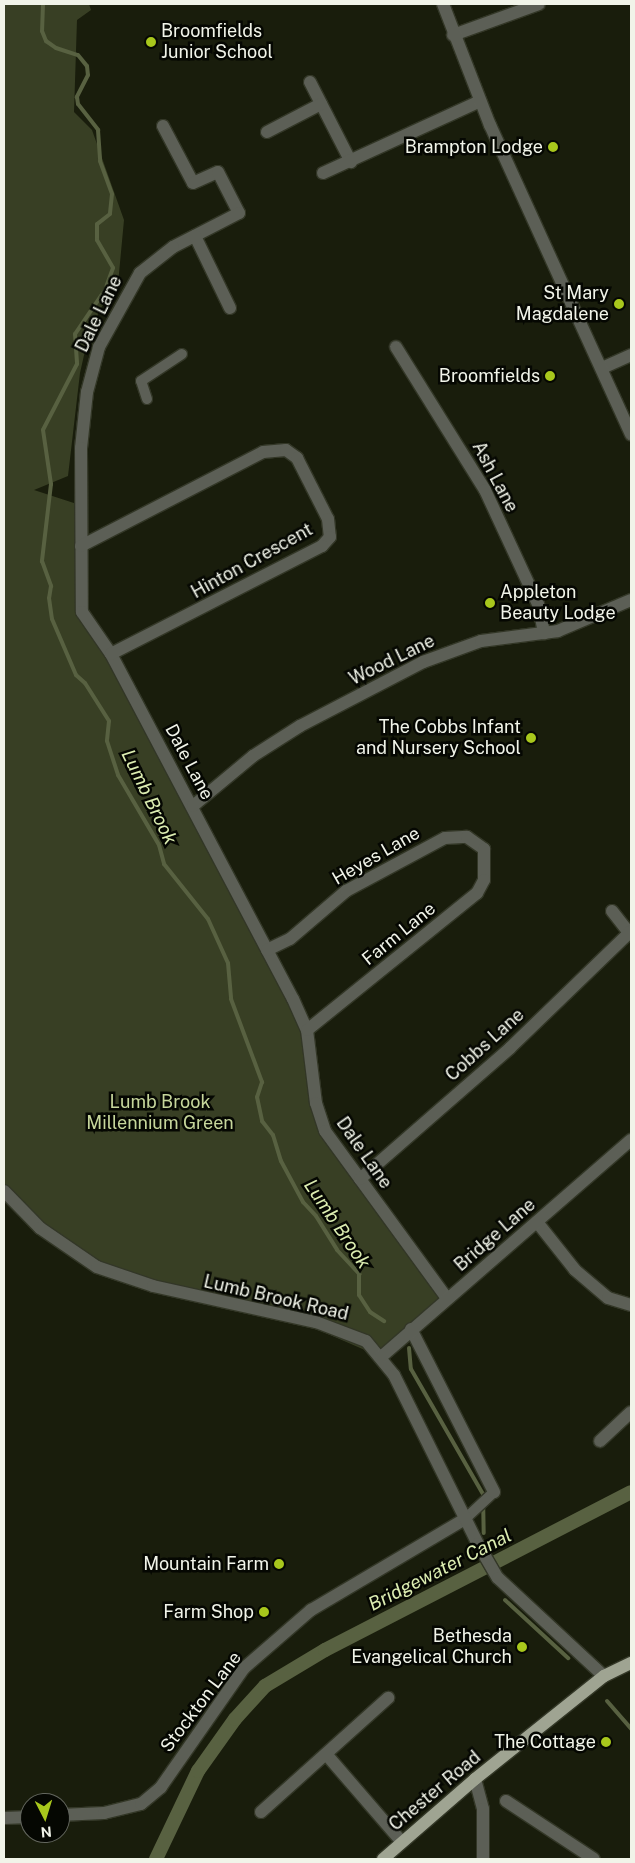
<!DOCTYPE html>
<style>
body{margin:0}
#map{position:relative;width:635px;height:1863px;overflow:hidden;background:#191d0c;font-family:"Public Sans",sans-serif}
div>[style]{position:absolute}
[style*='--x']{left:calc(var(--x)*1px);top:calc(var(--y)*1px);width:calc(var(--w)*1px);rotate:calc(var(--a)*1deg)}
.green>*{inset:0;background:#383f24}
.stream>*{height:4px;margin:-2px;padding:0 2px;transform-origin:2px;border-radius:2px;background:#586141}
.canal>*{height:14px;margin:-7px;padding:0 7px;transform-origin:7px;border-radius:7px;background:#586141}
.roads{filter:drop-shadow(1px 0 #333727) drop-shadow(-1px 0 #333727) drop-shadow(0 1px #333727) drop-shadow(0 -1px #333727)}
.pedestrian>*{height:10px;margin:-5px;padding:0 5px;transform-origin:5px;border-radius:5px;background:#5c5f56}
.minor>*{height:12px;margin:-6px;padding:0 6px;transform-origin:6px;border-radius:6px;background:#5c5f56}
.tertiary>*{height:12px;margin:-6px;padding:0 6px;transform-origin:6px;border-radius:6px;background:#5c5f56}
.primary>*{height:12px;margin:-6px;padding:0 6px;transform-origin:6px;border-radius:6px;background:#9fa492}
.dots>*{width:14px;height:14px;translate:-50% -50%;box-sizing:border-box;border:2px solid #050702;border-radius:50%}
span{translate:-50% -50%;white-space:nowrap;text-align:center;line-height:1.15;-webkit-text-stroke:5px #050702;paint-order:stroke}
.poi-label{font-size:18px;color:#f1f4e9}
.left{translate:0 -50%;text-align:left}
.right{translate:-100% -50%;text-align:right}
.street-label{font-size:18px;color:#f1f4e9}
.park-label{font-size:18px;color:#c6d69b}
.water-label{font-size:19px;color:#dcedb1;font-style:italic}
.frame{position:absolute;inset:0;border:5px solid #f1f4e9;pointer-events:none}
.north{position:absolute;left:20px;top:1793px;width:50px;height:50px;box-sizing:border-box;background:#050702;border:1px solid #63665e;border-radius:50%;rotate:175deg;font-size:14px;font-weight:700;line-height:20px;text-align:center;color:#f1f4e9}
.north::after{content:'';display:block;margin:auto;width:18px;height:22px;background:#a8c71c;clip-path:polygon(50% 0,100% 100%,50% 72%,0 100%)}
</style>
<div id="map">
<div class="green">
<div style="clip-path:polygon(4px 4px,89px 4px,91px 10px,77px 20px,74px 112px,92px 130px,124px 220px,118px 284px,101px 308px,89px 333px,80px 373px,68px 476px,34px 490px,80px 505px,82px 612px,307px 1030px,319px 1117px,447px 1298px,381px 1357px,291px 1318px,155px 1285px,70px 1252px,4px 1192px)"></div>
</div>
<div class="stream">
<div style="--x:43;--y:4;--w:27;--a:92"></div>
<div style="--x:42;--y:31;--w:11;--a:68"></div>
<div style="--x:46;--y:41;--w:12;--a:35"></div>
<div style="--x:56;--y:48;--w:23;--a:18"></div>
<div style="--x:78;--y:55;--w:14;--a:51"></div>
<div style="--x:87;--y:66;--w:9;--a:84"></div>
<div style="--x:88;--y:75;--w:25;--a:117"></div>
<div style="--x:77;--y:97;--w:7;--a:82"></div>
<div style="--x:78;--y:104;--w:33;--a:52"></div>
<div style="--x:98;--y:130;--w:31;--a:86"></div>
<div style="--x:100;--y:161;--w:35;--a:70"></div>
<div style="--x:112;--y:194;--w:20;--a:96"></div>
<div style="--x:110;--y:214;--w:16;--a:142"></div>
<div style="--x:97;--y:224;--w:16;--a:90"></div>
<div style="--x:97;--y:240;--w:32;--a:60"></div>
<div style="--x:113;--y:268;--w:23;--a:110"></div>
<div style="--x:105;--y:290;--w:53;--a:124.3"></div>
<div style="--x:75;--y:334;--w:30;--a:86"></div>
<div style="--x:77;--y:364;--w:74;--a:117.3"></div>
<div style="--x:43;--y:430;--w:55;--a:81.6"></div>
<div style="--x:51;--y:484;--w:78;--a:96.7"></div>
<div style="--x:42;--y:561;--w:27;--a:70"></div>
<div style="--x:51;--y:586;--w:12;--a:99"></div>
<div style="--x:49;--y:598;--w:21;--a:82"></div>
<div style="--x:52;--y:619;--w:61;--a:66.8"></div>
<div style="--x:76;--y:675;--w:12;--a:42"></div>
<div style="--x:85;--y:683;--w:45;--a:57.7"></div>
<div style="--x:109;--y:721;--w:20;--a:96"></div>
<div style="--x:107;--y:741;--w:36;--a:72"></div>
<div style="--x:118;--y:775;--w:81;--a:59.6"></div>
<div style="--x:159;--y:845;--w:20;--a:75"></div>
<div style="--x:164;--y:864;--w:70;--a:51.3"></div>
<div style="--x:208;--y:919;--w:48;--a:65.6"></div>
<div style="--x:228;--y:963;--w:36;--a:85"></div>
<div style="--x:231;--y:999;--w:89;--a:69.5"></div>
<div style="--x:262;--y:1082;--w:16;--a:108"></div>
<div style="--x:257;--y:1097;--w:25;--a:78"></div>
<div style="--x:262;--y:1121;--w:18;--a:52"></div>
<div style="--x:273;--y:1135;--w:27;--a:73"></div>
<div style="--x:281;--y:1161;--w:47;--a:61.8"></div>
<div style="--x:303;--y:1202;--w:19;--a:47"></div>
<div style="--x:316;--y:1216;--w:40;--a:58"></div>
<div style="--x:337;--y:1250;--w:33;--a:47"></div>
<div style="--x:359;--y:1274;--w:21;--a:90"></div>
<div style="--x:359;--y:1295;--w:20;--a:57"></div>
<div style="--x:370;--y:1312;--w:17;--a:33"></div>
<div style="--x:409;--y:1348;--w:21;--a:85"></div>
<div style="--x:411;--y:1369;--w:144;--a:60.1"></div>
<div style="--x:483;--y:1494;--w:39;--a:89"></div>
<div style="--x:505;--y:1600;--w:86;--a:42.6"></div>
<div style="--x:607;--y:1701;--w:37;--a:49"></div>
</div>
<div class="canal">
<div style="--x:156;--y:1859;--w:98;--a:-64.5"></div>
<div style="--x:198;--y:1771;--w:64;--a:-54.6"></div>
<div style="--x:235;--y:1719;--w:45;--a:-47.7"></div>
<div style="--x:265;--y:1686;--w:70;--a:-31"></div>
<div style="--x:325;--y:1650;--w:344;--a:-27.3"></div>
</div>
<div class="roads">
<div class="pedestrian">
<div style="--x:147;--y:399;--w:19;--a:-108"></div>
<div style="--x:141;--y:381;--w:49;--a:-33.4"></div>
<div style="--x:465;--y:1519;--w:40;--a:-43"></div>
</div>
<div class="minor">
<div style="--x:453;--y:35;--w:91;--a:-19.8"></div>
<div style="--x:310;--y:82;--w:90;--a:62.9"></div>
<div style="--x:163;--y:126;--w:64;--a:62.2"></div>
<div style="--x:193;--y:183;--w:27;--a:-24"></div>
<div style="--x:218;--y:172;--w:46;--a:62.9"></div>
<div style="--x:239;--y:213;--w:74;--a:152.7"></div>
<div style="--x:173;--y:247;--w:42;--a:141.8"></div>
<div style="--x:140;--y:273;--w:85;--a:119"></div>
<div style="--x:99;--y:347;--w:47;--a:104.9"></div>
<div style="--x:87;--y:392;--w:56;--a:96.1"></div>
<div style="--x:81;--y:448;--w:164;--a:89.7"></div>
<div style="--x:82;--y:612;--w:51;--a:55.4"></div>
<div style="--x:111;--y:654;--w:390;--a:62.2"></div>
<div style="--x:293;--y:999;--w:34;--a:66"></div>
<div style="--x:307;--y:1030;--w:74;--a:83"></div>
<div style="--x:316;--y:1103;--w:29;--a:72"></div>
<div style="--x:325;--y:1131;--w:207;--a:53.9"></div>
<div style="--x:267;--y:132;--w:61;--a:-27.4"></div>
<div style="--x:323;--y:173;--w:173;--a:-24.6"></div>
<div style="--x:195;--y:236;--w:80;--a:64.1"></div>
<div style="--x:396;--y:347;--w:168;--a:58.1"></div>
<div style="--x:485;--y:490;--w:126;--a:65.1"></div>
<div style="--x:538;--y:604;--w:30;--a:78"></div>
<div style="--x:602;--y:368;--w:32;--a:-24"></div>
<div style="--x:81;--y:546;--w:205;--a:-27.3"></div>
<div style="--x:263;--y:452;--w:23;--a:-5"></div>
<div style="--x:286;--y:450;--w:14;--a:36"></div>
<div style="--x:297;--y:458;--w:68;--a:63.1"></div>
<div style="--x:328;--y:519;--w:18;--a:84"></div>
<div style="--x:330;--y:537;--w:12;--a:132"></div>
<div style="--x:322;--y:546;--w:237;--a:152.9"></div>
<div style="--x:193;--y:806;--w:78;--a:-39.8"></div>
<div style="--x:253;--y:756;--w:56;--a:-32.6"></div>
<div style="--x:300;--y:726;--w:139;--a:-27.5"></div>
<div style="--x:423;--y:662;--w:62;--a:-19.9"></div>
<div style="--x:481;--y:641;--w:78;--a:-7.4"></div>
<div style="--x:558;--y:631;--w:79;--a:-23"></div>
<div style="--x:612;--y:911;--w:28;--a:52"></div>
<div style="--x:267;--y:950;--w:25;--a:-26"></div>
<div style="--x:290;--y:939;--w:74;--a:-40.6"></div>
<div style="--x:346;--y:891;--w:112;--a:-28.2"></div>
<div style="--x:445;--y:838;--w:22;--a:-3"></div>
<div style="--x:467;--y:837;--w:21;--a:35"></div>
<div style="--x:484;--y:849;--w:31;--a:90"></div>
<div style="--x:484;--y:880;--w:15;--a:118"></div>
<div style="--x:477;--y:893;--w:218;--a:141.1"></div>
<div style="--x:360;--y:1179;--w:199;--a:-41.1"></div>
<div style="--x:510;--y:1048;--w:168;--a:-44"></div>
<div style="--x:537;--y:1222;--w:61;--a:51.6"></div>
<div style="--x:575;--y:1270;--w:43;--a:40.3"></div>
<div style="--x:608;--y:1298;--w:24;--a:17"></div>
<div style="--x:411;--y:1329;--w:183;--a:63"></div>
<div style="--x:600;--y:1441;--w:42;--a:-43.1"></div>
<div style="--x:326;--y:1754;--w:116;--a:49.2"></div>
<div style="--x:506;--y:1801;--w:105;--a:33.4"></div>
<div style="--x:261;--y:1812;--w:171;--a:-41.9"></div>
<div style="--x:60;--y:1815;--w:44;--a:-2.6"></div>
<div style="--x:104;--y:1813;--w:38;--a:-14"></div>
<div style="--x:141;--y:1804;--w:26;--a:-40"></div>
<div style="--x:161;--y:1787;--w:145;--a:-55.1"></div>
<div style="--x:244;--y:1668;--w:89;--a:-40.9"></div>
<div style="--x:311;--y:1610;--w:179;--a:-30.6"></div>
<div style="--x:4;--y:1818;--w:26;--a:-2"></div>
</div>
<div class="tertiary">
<div style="--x:443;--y:4;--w:130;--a:68.8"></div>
<div style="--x:490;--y:125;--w:340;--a:65.5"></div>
<div style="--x:4;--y:1191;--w:52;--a:45.8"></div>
<div style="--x:40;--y:1228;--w:69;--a:34.4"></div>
<div style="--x:97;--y:1267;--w:59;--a:18.7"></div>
<div style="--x:153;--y:1286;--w:167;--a:12.5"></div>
<div style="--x:316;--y:1322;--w:53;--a:20.8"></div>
<div style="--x:366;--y:1341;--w:44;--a:50.5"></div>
<div style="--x:394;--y:1375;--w:189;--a:63.6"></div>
<div style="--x:478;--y:1544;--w:39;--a:60"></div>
<div style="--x:498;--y:1578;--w:144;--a:42.8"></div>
<div style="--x:381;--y:1357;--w:331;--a:-41"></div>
<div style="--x:475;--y:1779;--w:31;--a:75"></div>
<div style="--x:483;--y:1809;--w:50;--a:90"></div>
</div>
<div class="primary">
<div style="--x:383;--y:1859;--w:122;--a:-41"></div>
<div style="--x:475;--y:1779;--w:165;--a:-38.6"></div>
<div style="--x:604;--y:1676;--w:30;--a:-26"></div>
</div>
</div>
<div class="dots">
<div style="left:151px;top:42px;background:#a8c71c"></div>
<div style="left:553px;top:147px;background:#a8c71c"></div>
<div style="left:619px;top:304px;background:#a8c71c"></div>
<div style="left:550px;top:376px;background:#a8c71c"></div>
<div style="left:490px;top:603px;background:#a8c71c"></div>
<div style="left:531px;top:738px;background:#a8c71c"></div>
<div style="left:279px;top:1564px;background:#a8c71c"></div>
<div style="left:264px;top:1612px;background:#a8c71c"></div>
<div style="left:522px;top:1647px;background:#a8c71c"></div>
<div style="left:606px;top:1742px;background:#a8c71c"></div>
</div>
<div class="poi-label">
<span class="left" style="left:161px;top:42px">Broomfields<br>Junior School</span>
<span class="right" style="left:543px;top:147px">Brampton Lodge</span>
<span class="right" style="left:609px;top:304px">St Mary<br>Magdalene</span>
<span class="right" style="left:540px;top:376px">Broomfields</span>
<span class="left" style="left:500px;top:603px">Appleton<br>Beauty Lodge</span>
<span class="right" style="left:521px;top:738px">The Cobbs Infant<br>and Nursery School</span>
<span class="right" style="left:269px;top:1564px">Mountain Farm</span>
<span class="right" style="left:254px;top:1612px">Farm Shop</span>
<span class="right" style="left:512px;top:1647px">Bethesda<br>Evangelical Church</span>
<span class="right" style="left:596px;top:1742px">The Cottage</span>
</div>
<div class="street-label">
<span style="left:99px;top:314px;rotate:-64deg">Dale Lane</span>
<span style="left:495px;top:477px;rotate:62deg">Ash Lane</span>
<span style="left:252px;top:561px;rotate:-29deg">Hinton Crescent</span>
<span style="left:392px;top:660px;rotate:-26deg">Wood Lane</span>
<span style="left:189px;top:762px;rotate:62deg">Dale Lane</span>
<span style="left:376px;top:856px;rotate:-30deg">Heyes Lane</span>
<span style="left:399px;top:934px;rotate:-39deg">Farm Lane</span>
<span style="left:485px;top:1045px;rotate:-42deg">Cobbs Lane</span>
<span style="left:364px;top:1153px;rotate:55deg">Dale Lane</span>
<span style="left:495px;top:1235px;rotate:-41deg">Bridge Lane</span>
<span style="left:276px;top:1298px;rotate:13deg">Lumb Brook Road</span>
<span style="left:201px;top:1702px;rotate:-53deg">Stockton Lane</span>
<span style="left:435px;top:1791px;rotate:-40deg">Chester Road</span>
</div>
<div class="park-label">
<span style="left:160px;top:1113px">Lumb Brook<br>Millennium Green</span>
</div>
<div class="water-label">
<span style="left:149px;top:797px;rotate:64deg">Lumb Brook</span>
<span style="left:337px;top:1224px;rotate:56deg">Lumb Brook</span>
<span style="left:440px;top:1570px;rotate:-27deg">Bridgewater Canal</span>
</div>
<div class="frame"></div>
<div class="north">N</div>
</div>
